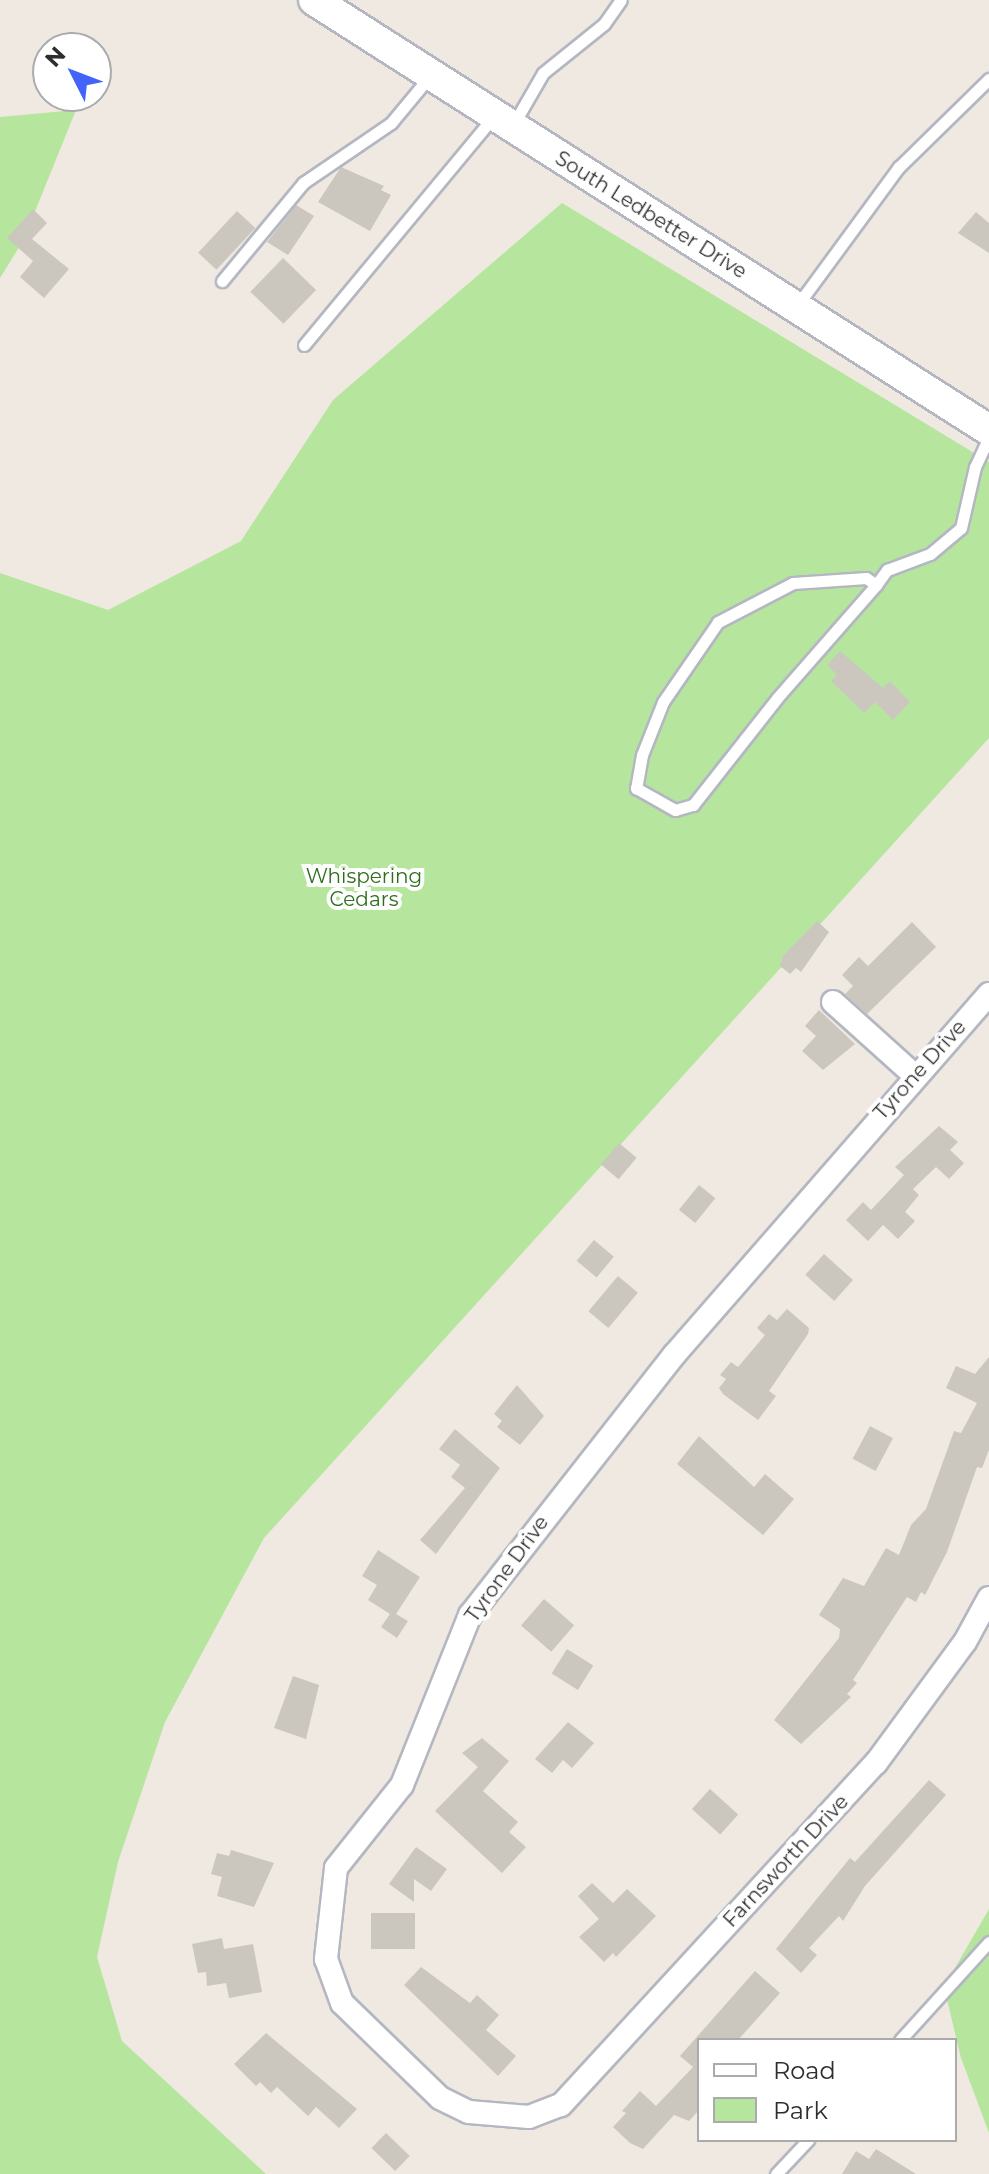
<!DOCTYPE html>
<html>
<head>
<meta charset="utf-8">
<style>
  body { margin:0 }
  #map { position:relative; width:989px; height:2174px; overflow:hidden; background:#efe9e1; font-family:Montserrat,sans-serif }
  div>[style] { position:absolute }
  [style*='--x'] { left:calc(var(--x)*1px); top:calc(var(--y)*1px); width:calc(var(--w)*1px); rotate:calc(var(--a)*1deg) }
  .green>* { inset:0; background:#b6e59e }
  .building>* { inset:0; background:#cbc7bf; transform-origin:0 0 }
  .roads { filter:drop-shadow(2px 0 #b4b7c1) drop-shadow(-2px 0 #b4b7c1) drop-shadow(0 2px #b4b7c1) drop-shadow(0 -2px #b4b7c1) }
  .lane>* { height:11px; margin:-5.5px; padding:0 5.5px; transform-origin:5.5px; border-radius:5.5px; background:#fff }
  .street>* { height:22px; margin:-11px; padding:0 11px; transform-origin:11px; border-radius:11px; background:#fff }
  .secondary>* { height:30px; margin:-15px; padding:0 15px; transform-origin:15px; border-radius:15px; background:#fff }
  span { translate:-50% -50%; white-space:nowrap; text-align:center; line-height:1.15; -webkit-text-stroke:8px #fff; paint-order:stroke }
  .street-label { font-size:20px; color:#2e2e2e }
  .park-label { font-size:20px; color:#2c6e1b }
  .legend { position:absolute; left:697px; top:2038px; width:260px; height:104px; box-sizing:border-box; background:#fff; border:2px solid #ababab; margin:0; padding:10px 14px; list-style:none; font-size:24px; color:#2e2e2e }
  .legend li { display:flex; align-items:center; gap:16px; height:40px }
  .legend b { width:40px; border:2px solid #ababab }
  .north { position:absolute; left:32px; top:32px; width:80px; height:80px; box-sizing:border-box; background:#fff; border:2px solid #ababab; border-radius:50%; rotate:312deg; font-size:22px; font-weight:700; line-height:32px; text-align:center; color:#2e2e2e }
  .north::after { content:''; display:block; margin:auto; width:28px; height:36px; background:#4264fb; clip-path:polygon(50% 0,100% 100%,50% 72%,0 100%) }
</style>
</head>
<body>
<div id="map">
  <div class="green">
    <i style="clip-path:polygon(76px 110px,23px 241px,0 278px,0 117px)"></i>
    <i style="clip-path:polygon(562px 203px,989px 462px,989px 738px,264px 1538px,165px 1722px,118px 1862px,97px 1957px,122px 2041px,266px 2174px,0 2174px,0 573px,108px 610px,241px 541px,333px 400px)"></i>
    <i style="clip-path:polygon(989px 1909px,989px 2133px,961px 2058px,944px 1987px)"></i>
  </div>
  <div class="building">
    <i style="clip-path:polygon(341px 167px,384px 186px,381px 190px,391px 195px,370px 231px,318px 202px)"></i>
    <i style="clip-path:polygon(296px 205px,314px 216px,288px 255px,267px 242px)"></i>
    <i style="clip-path:polygon(33px 209px,47px 223px,32px 239px,69px 269px,44px 298px,20px 277px,33px 261px,7px 238px)"></i>
    <i style="left:237px;top:211px;width:25px;height:57px;rotate:43deg"></i>
    <i style="clip-path:polygon(976px 212px,989px 223px,989px 253px,958px 233px)"></i>
    <i style="left:283px;top:258px;width:46px;height:47px;rotate:44deg"></i>
    <i style="clip-path:polygon(840px 651px,883px 688px,890px 681px,910px 702px,893px 720px,875px 702px,864px 713px,831px 681px,837px 675px,827px 665px)"></i>
    <i style="clip-path:polygon(817px 921px,829px 932px,801px 972px,796px 968px,790px 974px,780px 966px,783px 956px)"></i>
    <i style="clip-path:polygon(912px 922px,936px 947px,867px 1014px,845px 994px,853px 986px,842px 975px,859px 957px,868px 966px)"></i>
    <i style="clip-path:polygon(819px 1010px,855px 1044px,823px 1070px,802px 1051px,816px 1036px,805px 1026px)"></i>
    <i style="clip-path:polygon(939px 1126px,958px 1142px,950px 1150px,964px 1163px,949px 1179px,936px 1167px,913px 1189px,919px 1195px,905px 1212px,915px 1221px,898px 1239px,883px 1225px,868px 1241px,846px 1220px,863px 1202px,871px 1210px,904px 1175px,895px 1167px)"></i>
    <i style="left:619px;top:1143px;width:23px;height:28px;rotate:40deg"></i>
    <i style="left:699px;top:1185px;width:21px;height:32px;rotate:39deg"></i>
    <i style="left:594px;top:1240px;width:26px;height:27px;rotate:40deg"></i>
    <i style="left:824px;top:1254px;width:39px;height:28px;rotate:42deg"></i>
    <i style="left:618px;top:1276px;width:26px;height:46px;rotate:40deg"></i>
    <i style="clip-path:polygon(787px 1309px,809px 1328px,808px 1334px,769px 1391px,776px 1396px,758px 1420px,723px 1394px,719px 1388px,726px 1379px,720px 1375px,731px 1362px,738px 1367px,765px 1335px,757px 1328px,769px 1314px,777px 1320px)"></i>
    <i style="clip-path:polygon(989px 1357px,989px 1450px,982px 1468px,977px 1467px,947px 1552px,925px 1595px,921px 1592px,916px 1602px,907px 1597px,853px 1680px,857px 1683px,847px 1694px,851px 1697px,801px 1744px,774px 1720px,839px 1638px,840px 1629px,819px 1615px,843px 1578px,864px 1586px,886px 1548px,899px 1555px,911px 1525px,926px 1509px,954px 1431px,961px 1433px,977px 1403px,946px 1388px,956px 1366px,975px 1374px)"></i>
    <i style="clip-path:polygon(517px 1385px,544px 1416px,520px 1445px,497px 1427px,502px 1421px,494px 1414px)"></i>
    <i style="left:870px;top:1426px;width:26px;height:37px;rotate:28deg"></i>
    <i style="clip-path:polygon(455px 1429px,500px 1468px,436px 1554px,420px 1540px,465px 1488px,451px 1477px,460px 1465px,439px 1449px)"></i>
    <i style="clip-path:polygon(699px 1436px,754px 1487px,765px 1474px,794px 1499px,763px 1535px,677px 1464px)"></i>
    <i style="clip-path:polygon(378px 1550px,420px 1577px,396px 1614px,408px 1621px,397px 1638px,381px 1627px,390px 1614px,368px 1600px,377px 1585px,362px 1576px)"></i>
    <i style="left:544px;top:1599px;width:40px;height:35px;rotate:41deg"></i>
    <i style="left:567px;top:1649px;width:31px;height:29px;rotate:32deg"></i>
    <i style="clip-path:polygon(293px 1676px,319px 1685px,306px 1739px,274px 1728px)"></i>
    <i style="clip-path:polygon(568px 1722px,594px 1743px,572px 1768px,563px 1760px,552px 1773px,535px 1759px)"></i>
    <i style="clip-path:polygon(482px 1738px,509px 1761px,483px 1791px,518px 1822px,509px 1832px,526px 1847px,502px 1873px,435px 1811px,478px 1767px,462px 1753px)"></i>
    <i style="clip-path:polygon(929px 1780px,946px 1795px,865px 1886px,843px 1921px,839px 1916px,809px 1948px,817px 1955px,801px 1973px,776px 1949px,850px 1858px,855px 1862px)"></i>
    <i style="left:710px;top:1789px;width:38px;height:27px;rotate:42deg"></i>
    <i style="clip-path:polygon(416px 1847px,447px 1869px,431px 1891px,414px 1879px,414px 1902px,389px 1884px)"></i>
    <i style="clip-path:polygon(231px 1850px,274px 1863px,254px 1907px,217px 1896px,222px 1877px,211px 1874px,217px 1853px,229px 1856px)"></i>
    <i style="clip-path:polygon(592px 1883px,613px 1903px,627px 1889px,656px 1916px,616px 1957px,613px 1953px,604px 1962px,579px 1937px,599px 1919px,578px 1896px)"></i>
    <i style="left:415px;top:1913px;width:36px;height:44px;rotate:90deg"></i>
    <i style="clip-path:polygon(222px 1938px,224px 1949px,253px 1944px,262px 1992px,229px 1998px,226px 1983px,207px 1986px,206px 1972px,198px 1973px,192px 1944px)"></i>
    <i style="clip-path:polygon(421px 1967px,470px 2003px,477px 1995px,499px 2015px,486px 2030px,516px 2056px,498px 2076px,404px 1985px)"></i>
    <i style="clip-path:polygon(755px 1971px,780px 1993px,738px 2040px,699px 2040px,699px 2110px,689px 2121px,674px 2115px,643px 2149px,630px 2143px,613px 2127px,626px 2113px,622px 2111px,640px 2091px,656px 2106px,693px 2067px,680px 2056px)"></i>
    <i style="clip-path:polygon(266px 2033px,357px 2109px,339px 2128px,316px 2107px,308px 2116px,277px 2087px,271px 2093px,260px 2082px,256px 2086px,234px 2064px)"></i>
    <i style="left:386px;top:2133px;width:33px;height:21px;rotate:44deg"></i>
    <i style="clip-path:polygon(876px 2149px,916px 2174px,842px 2174px,856px 2151px,869px 2159px)"></i>
  </div>
  <div class="roads">
    <div class="lane">
      <i style="--x:513;--y:125;--w:60;--a:-60"></i>
      <i style="--x:543;--y:73;--w:78;--a:-38.8"></i>
      <i style="--x:604;--y:24;--w:29;--a:-55"></i>
      <i style="--x:222;--y:281;--w:127;--a:-50.4"></i>
      <i style="--x:303;--y:183;--w:107;--a:-34.3"></i>
      <i style="--x:391;--y:123;--w:61;--a:-50.3"></i>
      <i style="--x:796;--y:307;--w:174;--a:-53.7"></i>
      <i style="--x:899;--y:167;--w:126;--a:-44.4"></i>
      <i style="--x:304;--y:345;--w:298;--a:-50.3"></i>
      <i style="--x:876;--y:585;--w:12;--a:-145"></i>
      <i style="--x:866;--y:578;--w:73;--a:176.1"></i>
      <i style="--x:793;--y:583;--w:85;--a:152.5"></i>
      <i style="--x:718;--y:622;--w:97;--a:124.5"></i>
      <i style="--x:663;--y:702;--w:57;--a:111.6"></i>
      <i style="--x:642;--y:755;--w:34;--a:100"></i>
      <i style="--x:636;--y:788;--w:45;--a:29.4"></i>
      <i style="--x:675;--y:810;--w:19;--a:-16"></i>
      <i style="--x:693;--y:805;--w:137;--a:-51.8"></i>
      <i style="--x:778;--y:697;--w:149;--a:-48.8"></i>
      <i style="--x:876;--y:585;--w:19;--a:-54"></i>
      <i style="--x:887;--y:570;--w:46;--a:-20.4"></i>
      <i style="--x:930;--y:554;--w:40;--a:-40"></i>
      <i style="--x:961;--y:528;--w:63;--a:-77.1"></i>
      <i style="--x:975;--y:467;--w:33;--a:-65"></i>
      <i style="--x:900;--y:2040;--w:132;--a:-47.8"></i>
      <i style="--x:776;--y:2174;--w:47;--a:-46.7"></i>
    </div>
    <div class="street">
      <i style="--x:989;--y:994;--w:479;--a:131.1"></i>
      <i style="--x:674;--y:1355;--w:330;--a:128.1"></i>
      <i style="--x:470;--y:1615;--w:183;--a:111.8"></i>
      <i style="--x:402;--y:1785;--w:106;--a:128.5"></i>
      <i style="--x:336;--y:1868;--w:92;--a:96.3"></i>
      <i style="--x:326;--y:1959;--w:47;--a:70"></i>
      <i style="--x:342;--y:2003;--w:136;--a:44.1"></i>
      <i style="--x:440;--y:2098;--w:32;--a:26"></i>
      <i style="--x:469;--y:2112;--w:60;--a:4.8"></i>
      <i style="--x:529;--y:2117;--w:34;--a:-21"></i>
      <i style="--x:561;--y:2105;--w:465;--a:-47.4"></i>
      <i style="--x:876;--y:1763;--w:150;--a:-53.7"></i>
      <i style="--x:965;--y:1642;--w:50;--a:-61.4"></i>
      <i style="--x:833;--y:1002;--w:109;--a:42"></i>
    </div>
    <div class="secondary">
      <i style="--x:314;--y:0;--w:800;--a:32.5"></i>
    </div>
  </div>
  <div class="street-label">
    <span style="left:651px;top:215px;rotate:32deg">South Ledbetter Drive</span>
    <span style="left:920px;top:1070px;rotate:-48deg">Tyrone Drive</span>
    <span style="left:507px;top:1569px;rotate:-54deg">Tyrone Drive</span>
    <span style="left:786px;top:1861px;rotate:-47deg">Farnsworth Drive</span>
  </div>
  <div class="park-label">
    <span style="left:364px;top:888px">Whispering<br>Cedars</span>
  </div>
  <ul class="legend">
  <li><b style="height:10px;background:#fff"></b>Road</li>
  <li><b style="height:22px;background:#b6e59e"></b>Park</li>
  </ul>
  <div class="north">N</div>
</div>
</body>
</html>
